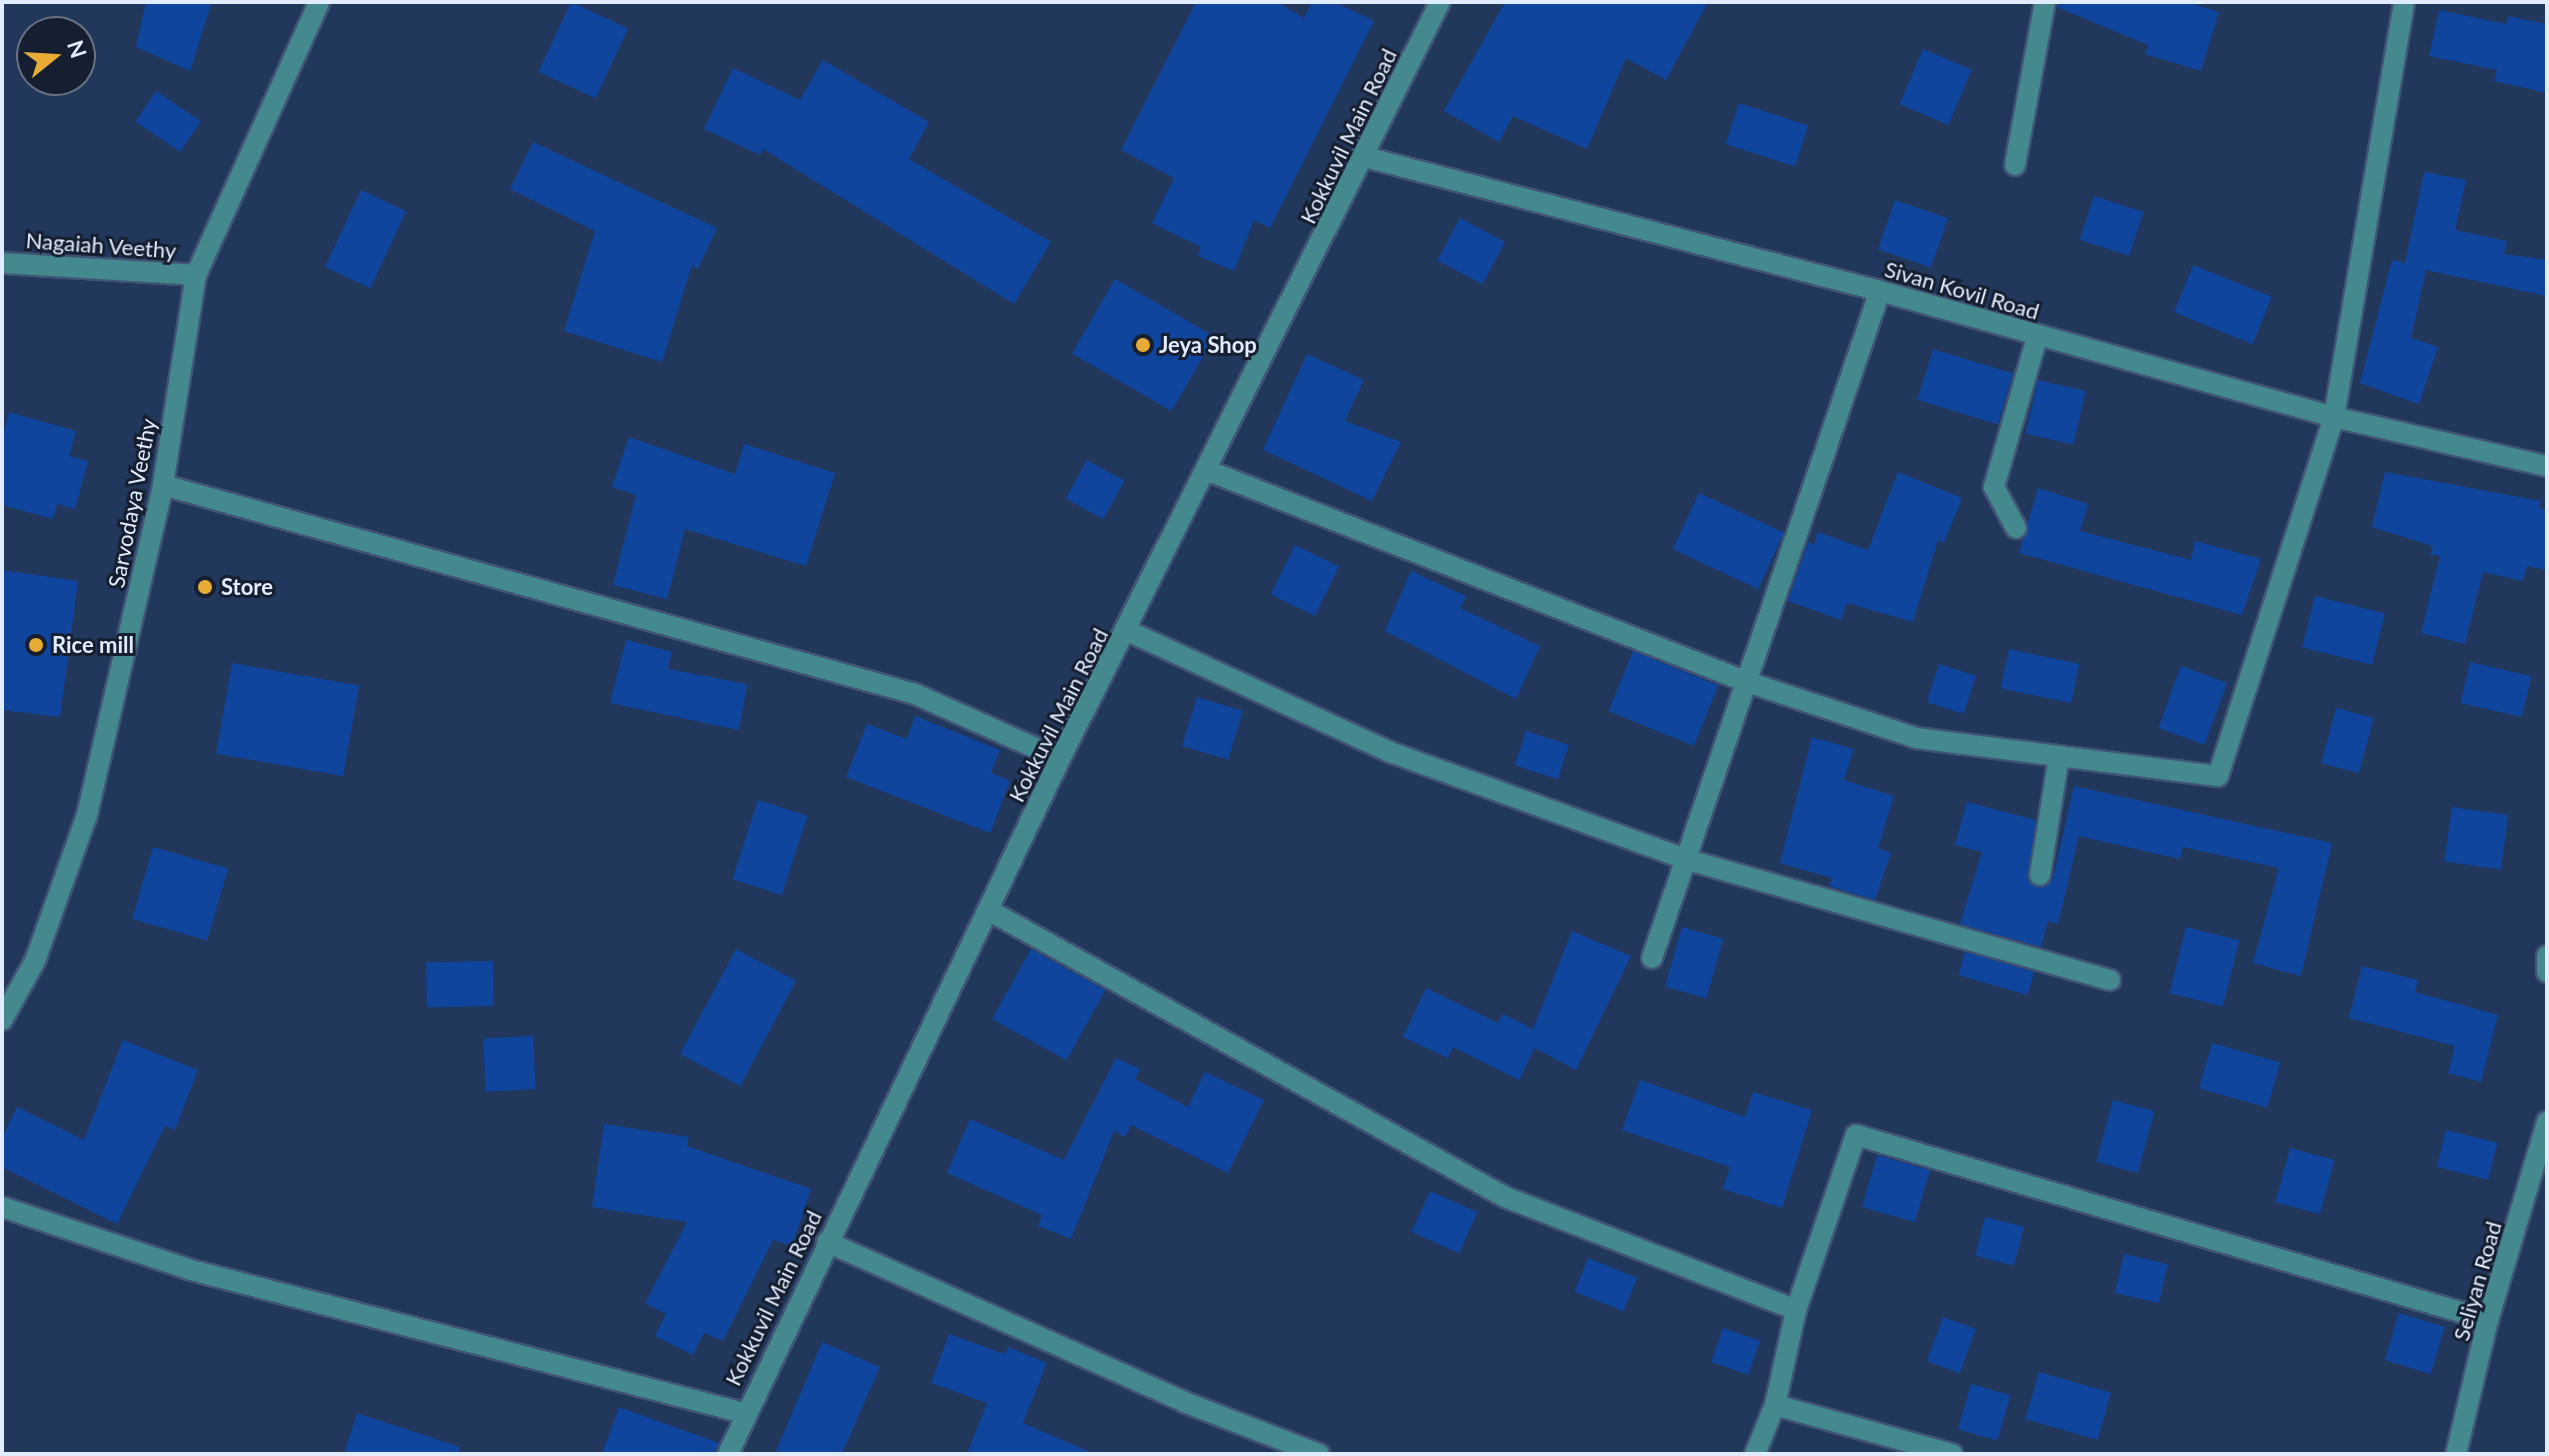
<!DOCTYPE html>
<html>
<head>
<meta charset="utf-8">
<style>
  body { margin:0 }
  #map { position:relative; width:2549px; height:1456px; overflow:hidden; background:#21375c; font-family:Lato,sans-serif }
  div>[style] { position:absolute }
  [style*='--x'] { left:calc(var(--x)*1px); top:calc(var(--y)*1px); width:calc(var(--w)*1px); rotate:calc(var(--a)*1deg) }
  .building>* { inset:0; background:#10459e; transform-origin:0 0 }
  .roads { filter:drop-shadow(2px 0 #405476) drop-shadow(-2px 0 #405476) drop-shadow(0 2px #405476) drop-shadow(0 -2px #405476) }
  .minor>* { height:20px; margin:-10px; padding:0 10px; transform-origin:10px; border-radius:10px; background:#44898d }
  .dots>* { width:22px; height:22px; translate:-50% -50%; box-sizing:border-box; border:4px solid #151f2f; border-radius:50% }
  span { translate:-50% -50%; white-space:nowrap; text-align:center; line-height:1.15; -webkit-text-stroke:6px #151f2f; paint-order:stroke }
  .street-label { font-size:22px; color:#e1ecff }
  .poi-label { font-size:22px; color:#e1ecff; font-weight:700 }
  .left { translate:0 -50%; text-align:left }
  .frame { position:absolute; inset:0; border:4px solid #e1ecff; pointer-events:none }
  .north { position:absolute; left:16px; top:16px; width:80px; height:80px; box-sizing:border-box; background:#151f2f; border:2px solid #677182; border-radius:50%; rotate:72deg; font-size:22px; font-weight:700; line-height:32px; text-align:center; color:#e1ecff }
  .north::after { content:''; display:block; margin:auto; width:28px; height:36px; background:#e7ac36; clip-path:polygon(50% 0,100% 100%,50% 72%,0 100%) }
</style>
</head>
<body>
<div id="map">
  <div class="building">
    <i style="clip-path:polygon(146px 2px,212px 2px,190px 71px,136px 47px)"></i>
    <i style="left:571px;top:2px;width:63px;height:77px;rotate:25deg"></i>
    <i style="clip-path:polygon(1196px 2px,1277px 2px,1304px 18px,1312px 2px,1334px 2px,1374px 21px,1270px 228px,1254px 220px,1234px 271px,1198px 256px,1201px 247px,1152px 223px,1174px 178px,1121px 150px)"></i>
    <i style="clip-path:polygon(1505px 2px,1708px 2px,1666px 80px,1626px 58px,1587px 149px,1513px 116px,1499px 142px,1444px 111px)"></i>
    <i style="clip-path:polygon(2058px 2px,2187px 2px,2219px 12px,2201px 71px,2145px 54px,2148px 45px,2057px 7px)"></i>
    <i style="clip-path:polygon(2439px 10px,2506px 24px,2508px 16px,2547px 24px,2547px 93px,2494px 81px,2497px 70px,2429px 56px)"></i>
    <i style="left:1923px;top:49px;width:53px;height:60px;rotate:23deg"></i>
    <i style="clip-path:polygon(823px 60px,929px 122px,909px 159px,1051px 242px,1014px 304px,763px 149px,760px 155px,704px 129px,733px 68px,800px 100px)"></i>
    <i style="left:156px;top:91px;width:54px;height:37px;rotate:34deg"></i>
    <i style="left:1739px;top:103px;width:73px;height:43px;rotate:18deg"></i>
    <i style="clip-path:polygon(533px 142px,717px 228px,698px 269px,692px 265px,662px 362px,564px 331px,595px 231px,510px 189px)"></i>
    <i style="clip-path:polygon(2424px 172px,2466px 180px,2455px 230px,2507px 241px,2504px 254px,2547px 260px,2547px 296px,2426px 270px,2411px 338px,2438px 347px,2419px 404px,2360px 383px,2392px 260px,2405px 263px)"></i>
    <i style="left:361px;top:190px;width:50px;height:85px;rotate:25deg"></i>
    <i style="left:2094px;top:196px;width:52px;height:46px;rotate:18deg"></i>
    <i style="left:1895px;top:200px;width:56px;height:52px;rotate:19deg"></i>
    <i style="left:1460px;top:218px;width:51px;height:48px;rotate:28deg"></i>
    <i style="left:2193px;top:265px;width:85px;height:51px;rotate:22deg"></i>
    <i style="left:1115px;top:279px;width:115px;height:86px;rotate:30deg"></i>
    <i style="left:1933px;top:349px;width:84px;height:53px;rotate:17deg"></i>
    <i style="clip-path:polygon(1307px 354px,1364px 380px,1345px 421px,1401px 442px,1372px 501px,1263px 450px)"></i>
    <i style="left:2038px;top:380px;width:49px;height:55px;rotate:13deg"></i>
    <i style="clip-path:polygon(9px 412px,76px 431px,69px 456px,88px 461px,75px 509px,57px 504px,53px 519px,2px 505px,2px 439px)"></i>
    <i style="clip-path:polygon(629px 437px,735px 474px,744px 444px,835px 473px,806px 566px,685px 529px,667px 599px,613px 585px,636px 495px,612px 487px)"></i>
    <i style="left:1087px;top:460px;width:43px;height:44px;rotate:29deg"></i>
    <i style="clip-path:polygon(1898px 472px,1962px 498px,1944px 543px,1938px 540px,1913px 622px,1847px 603px,1841px 620px,1788px 601px,1808px 542px,1814px 545px,1818px 532px,1868px 550px)"></i>
    <i style="clip-path:polygon(2385px 472px,2541px 501px,2539px 508px,2547px 510px,2547px 570px,2527px 566px,2523px 581px,2483px 572px,2465px 644px,2421px 633px,2440px 556px,2430px 554px,2433px 546px,2372px 527px)"></i>
    <i style="clip-path:polygon(2038px 488px,2088px 504px,2080px 531px,2191px 560px,2195px 541px,2261px 559px,2242px 615px,2019px 553px)"></i>
    <i style="left:1699px;top:493px;width:94px;height:62px;rotate:25deg"></i>
    <i style="left:1295px;top:545px;width:49px;height:55px;rotate:26deg"></i>
    <i style="clip-path:polygon(2px 570px,78px 581px,60px 717px,2px 710px)"></i>
    <i style="clip-path:polygon(1411px 571px,1466px 596px,1460px 608px,1540px 646px,1516px 699px,1385px 631px)"></i>
    <i style="left:2315px;top:596px;width:72px;height:53px;rotate:14deg"></i>
    <i style="clip-path:polygon(626px 640px,672px 652px,668px 669px,747px 684px,739px 730px,610px 703px)"></i>
    <i style="left:2009px;top:649px;width:72px;height:40px;rotate:12deg"></i>
    <i style="left:1633px;top:651px;width:92px;height:65px;rotate:22deg"></i>
    <i style="left:2470px;top:662px;width:63px;height:42px;rotate:13deg"></i>
    <i style="left:232px;top:663px;width:129px;height:92px;rotate:10deg"></i>
    <i style="left:1939px;top:664px;width:39px;height:40px;rotate:18deg"></i>
    <i style="left:2181px;top:666px;width:49px;height:66px;rotate:20deg"></i>
    <i style="left:1197px;top:697px;width:48px;height:51px;rotate:17deg"></i>
    <i style="left:2336px;top:708px;width:39px;height:57px;rotate:15deg"></i>
    <i style="clip-path:polygon(915px 716px,1000px 750px,991px 773px,1010px 781px,990px 833px,846px 777px,867px 724px,907px 739px)"></i>
    <i style="left:1526px;top:731px;width:45px;height:36px;rotate:18deg"></i>
    <i style="clip-path:polygon(1812px 737px,1854px 749px,1844px 780px,1894px 796px,1878px 848px,1891px 853px,1875px 900px,1829px 886px,1832px 878px,1780px 863px)"></i>
    <i style="clip-path:polygon(2074px 786px,2332px 843px,2301px 976px,2253px 963px,2279px 868px,2183px 847px,2180px 859px,2079px 836px,2058px 924px,2048px 921px,2041px 947px,1960px 924px,1982px 852px,1955px 845px,1967px 802px,2036px 820px,2028px 879px,2044px 887px,2053px 878px)"></i>
    <i style="left:758px;top:800px;width:52px;height:83px;rotate:18deg"></i>
    <i style="left:2452px;top:807px;width:57px;height:55px;rotate:8deg"></i>
    <i style="left:153px;top:847px;width:78px;height:75px;rotate:16deg"></i>
    <i style="left:1682px;top:927px;width:43px;height:62px;rotate:16deg"></i>
    <i style="left:2186px;top:927px;width:55px;height:68px;rotate:14deg"></i>
    <i style="clip-path:polygon(1572px 931px,1631px 956px,1576px 1070px,1535px 1048px,1519px 1080px,1453px 1047px,1448px 1058px,1403px 1037px,1426px 988px,1498px 1023px,1503px 1014px,1533px 1029px)"></i>
    <i style="left:736px;top:949px;width:68px;height:119px;rotate:28deg"></i>
    <i style="left:1031px;top:949px;width:85px;height:80px;rotate:29deg"></i>
    <i style="left:1965px;top:952px;width:72px;height:24px;rotate:16deg"></i>
    <i style="left:493px;top:961px;width:45px;height:67px;rotate:89deg"></i>
    <i style="clip-path:polygon(2362px 966px,2418px 980px,2415px 992px,2498px 1015px,2481px 1082px,2448px 1073px,2455px 1046px,2349px 1018px)"></i>
    <i style="left:533px;top:1036px;width:53px;height:50px;rotate:87deg"></i>
    <i style="clip-path:polygon(123px 1040px,198px 1070px,175px 1130px,165px 1126px,117px 1224px,2px 1167px,2px 1138px,17px 1107px,84px 1140px)"></i>
    <i style="left:2212px;top:1043px;width:71px;height:47px;rotate:16deg"></i>
    <i style="clip-path:polygon(1116px 1058px,1140px 1069px,1135px 1079px,1188px 1107px,1205px 1072px,1264px 1100px,1228px 1173px,1131px 1125px,1125px 1137px,1114px 1131px,1071px 1239px,1038px 1226px,1042px 1215px,947px 1173px,970px 1119px,1064px 1160px)"></i>
    <i style="clip-path:polygon(1640px 1080px,1745px 1117px,1753px 1092px,1812px 1110px,1782px 1208px,1723px 1189px,1730px 1167px,1622px 1130px)"></i>
    <i style="left:2113px;top:1100px;width:43px;height:64px;rotate:15deg"></i>
    <i style="clip-path:polygon(604px 1124px,689px 1137px,687px 1146px,811px 1189px,792px 1246px,773px 1240px,723px 1341px,704px 1333px,693px 1355px,655px 1336px,666px 1314px,645px 1303px,687px 1222px,592px 1207px)"></i>
    <i style="left:2446px;top:1130px;width:53px;height:38px;rotate:14deg"></i>
    <i style="left:2290px;top:1148px;width:46px;height:56px;rotate:15deg"></i>
    <i style="left:1877px;top:1155px;width:55px;height:54px;rotate:16deg"></i>
    <i style="left:1430px;top:1191px;width:52px;height:45px;rotate:24deg"></i>
    <i style="left:1985px;top:1217px;width:40px;height:40px;rotate:14deg"></i>
    <i style="left:2124px;top:1254px;width:45px;height:40px;rotate:13deg"></i>
    <i style="left:1588px;top:1258px;width:53px;height:36px;rotate:22deg"></i>
    <i style="left:2399px;top:1313px;width:48px;height:49px;rotate:17deg"></i>
    <i style="left:1943px;top:1317px;width:35px;height:47px;rotate:20deg"></i>
    <i style="left:1723px;top:1328px;width:39px;height:36px;rotate:19deg"></i>
    <i style="clip-path:polygon(949px 1334px,1005px 1354px,1008px 1347px,1047px 1363px,1023px 1423px,1095px 1454px,967px 1454px,987px 1403px,931px 1383px)"></i>
    <i style="clip-path:polygon(822px 1342px,880px 1367px,842px 1454px,775px 1454px)"></i>
    <i style="left:2039px;top:1372px;width:75px;height:49px;rotate:16deg"></i>
    <i style="left:1971px;top:1384px;width:41px;height:47px;rotate:16deg"></i>
    <i style="clip-path:polygon(619px 1407px,719px 1443px,715px 1454px,602px 1454px)"></i>
    <i style="clip-path:polygon(357px 1413px,460px 1447px,459px 1454px,344px 1454px)"></i>
  </div>
  <div class="roads">
    <div class="minor">
      <i style="--x:1365;--y:157;--w:532;--a:14.58"></i>
      <i style="--x:1880;--y:291;--w:471;--a:15.5"></i>
      <i style="--x:2334;--y:417;--w:219;--a:13"></i>
      <i style="--x:2015;--y:165;--w:166;--a:-79.6"></i>
      <i style="--x:2;--y:263;--w:194;--a:3.5"></i>
      <i style="--x:1206;--y:470;--w:581;--a:21.4"></i>
      <i style="--x:1747;--y:682;--w:178;--a:18.3"></i>
      <i style="--x:1916;--y:738;--w:304;--a:7.2"></i>
      <i style="--x:2218;--y:776;--w:377;--a:-72.1"></i>
      <i style="--x:2334;--y:417;--w:421;--a:-80.4"></i>
      <i style="--x:163;--y:485;--w:781;--a:15.53"></i>
      <i style="--x:915;--y:694;--w:159;--a:24.1"></i>
      <i style="--x:2016;--y:528;--w:47;--a:-118.2"></i>
      <i style="--x:1994;--y:487;--w:156;--a:-74"></i>
      <i style="--x:1128;--y:631;--w:289;--a:24.8"></i>
      <i style="--x:1390;--y:752;--w:314;--a:19.9"></i>
      <i style="--x:1685;--y:859;--w:442;--a:15.9"></i>
      <i style="--x:2040;--y:875;--w:120;--a:-80.9"></i>
      <i style="--x:988;--y:910;--w:591;--a:29.04"></i>
      <i style="--x:1505;--y:1197;--w:312;--a:21.2"></i>
      <i style="--x:2547;--y:956;--w:16;--a:90"></i>
      <i style="--x:1652;--y:958;--w:705;--a:-71.13"></i>
      <i style="--x:2;--y:1020;--w:68;--a:-60.8"></i>
      <i style="--x:35;--y:961;--w:155;--a:-70.4"></i>
      <i style="--x:87;--y:815;--w:339;--a:-77"></i>
      <i style="--x:163;--y:485;--w:213;--a:-81.1"></i>
      <i style="--x:196;--y:275;--w:299;--a:-65.7"></i>
      <i style="--x:2;--y:1207;--w:199;--a:18.4"></i>
      <i style="--x:191;--y:1270;--w:571;--a:14.5"></i>
      <i style="--x:827;--y:1242;--w:391;--a:24.1"></i>
      <i style="--x:1184;--y:1402;--w:145;--a:21.1"></i>
      <i style="--x:1775;--y:1405;--w:184;--a:15.5"></i>
      <i style="--x:728;--y:1454;--w:770;--a:-64.47"></i>
      <i style="--x:1060;--y:759;--w:847;--a:-63.34"></i>
      <i style="--x:1755;--y:1454;--w:53;--a:-67.8"></i>
      <i style="--x:1775;--y:1405;--w:97;--a:-77.5"></i>
      <i style="--x:1796;--y:1310;--w:185;--a:-71.1"></i>
      <i style="--x:1856;--y:1135;--w:659;--a:16.32"></i>
      <i style="--x:2456;--y:1454;--w:138;--a:-76.6"></i>
      <i style="--x:2488;--y:1320;--w:207;--a:-73.4"></i>
    </div>
  </div>
  <div class="dots">
    <i style="left:1143px;top:345px;background:#e7ac36"></i>
    <i style="left:205px;top:587px;background:#e7ac36"></i>
    <i style="left:36px;top:645px;background:#e7ac36"></i>
  </div>
  <div class="street-label">
    <span style="left:1348px;top:136px;rotate:-64deg">Kokkuvil Main Road</span>
    <span style="left:101px;top:245px;rotate:4deg">Nagaiah Veethy</span>
    <span style="left:1962px;top:290px;rotate:16deg">Sivan Kovil Road</span>
    <span style="left:132px;top:503px;rotate:-79deg">Sarvodaya Veethy</span>
    <span style="left:1058px;top:715px;rotate:-63deg">Kokkuvil Main Road</span>
    <span style="left:2477px;top:1281px;rotate:-74deg">Seliyan Road</span>
    <span style="left:773px;top:1298px;rotate:-64deg">Kokkuvil Main Road</span>
  </div>
  <div class="poi-label">
    <span class="left" style="left:1159px;top:345px">Jeya Shop</span>
    <span class="left" style="left:221px;top:587px">Store</span>
    <span class="left" style="left:52px;top:645px">Rice mill</span>
  </div>
  <div class="frame"></div>
  <div class="north">N</div>
</div>
</body>
</html>
